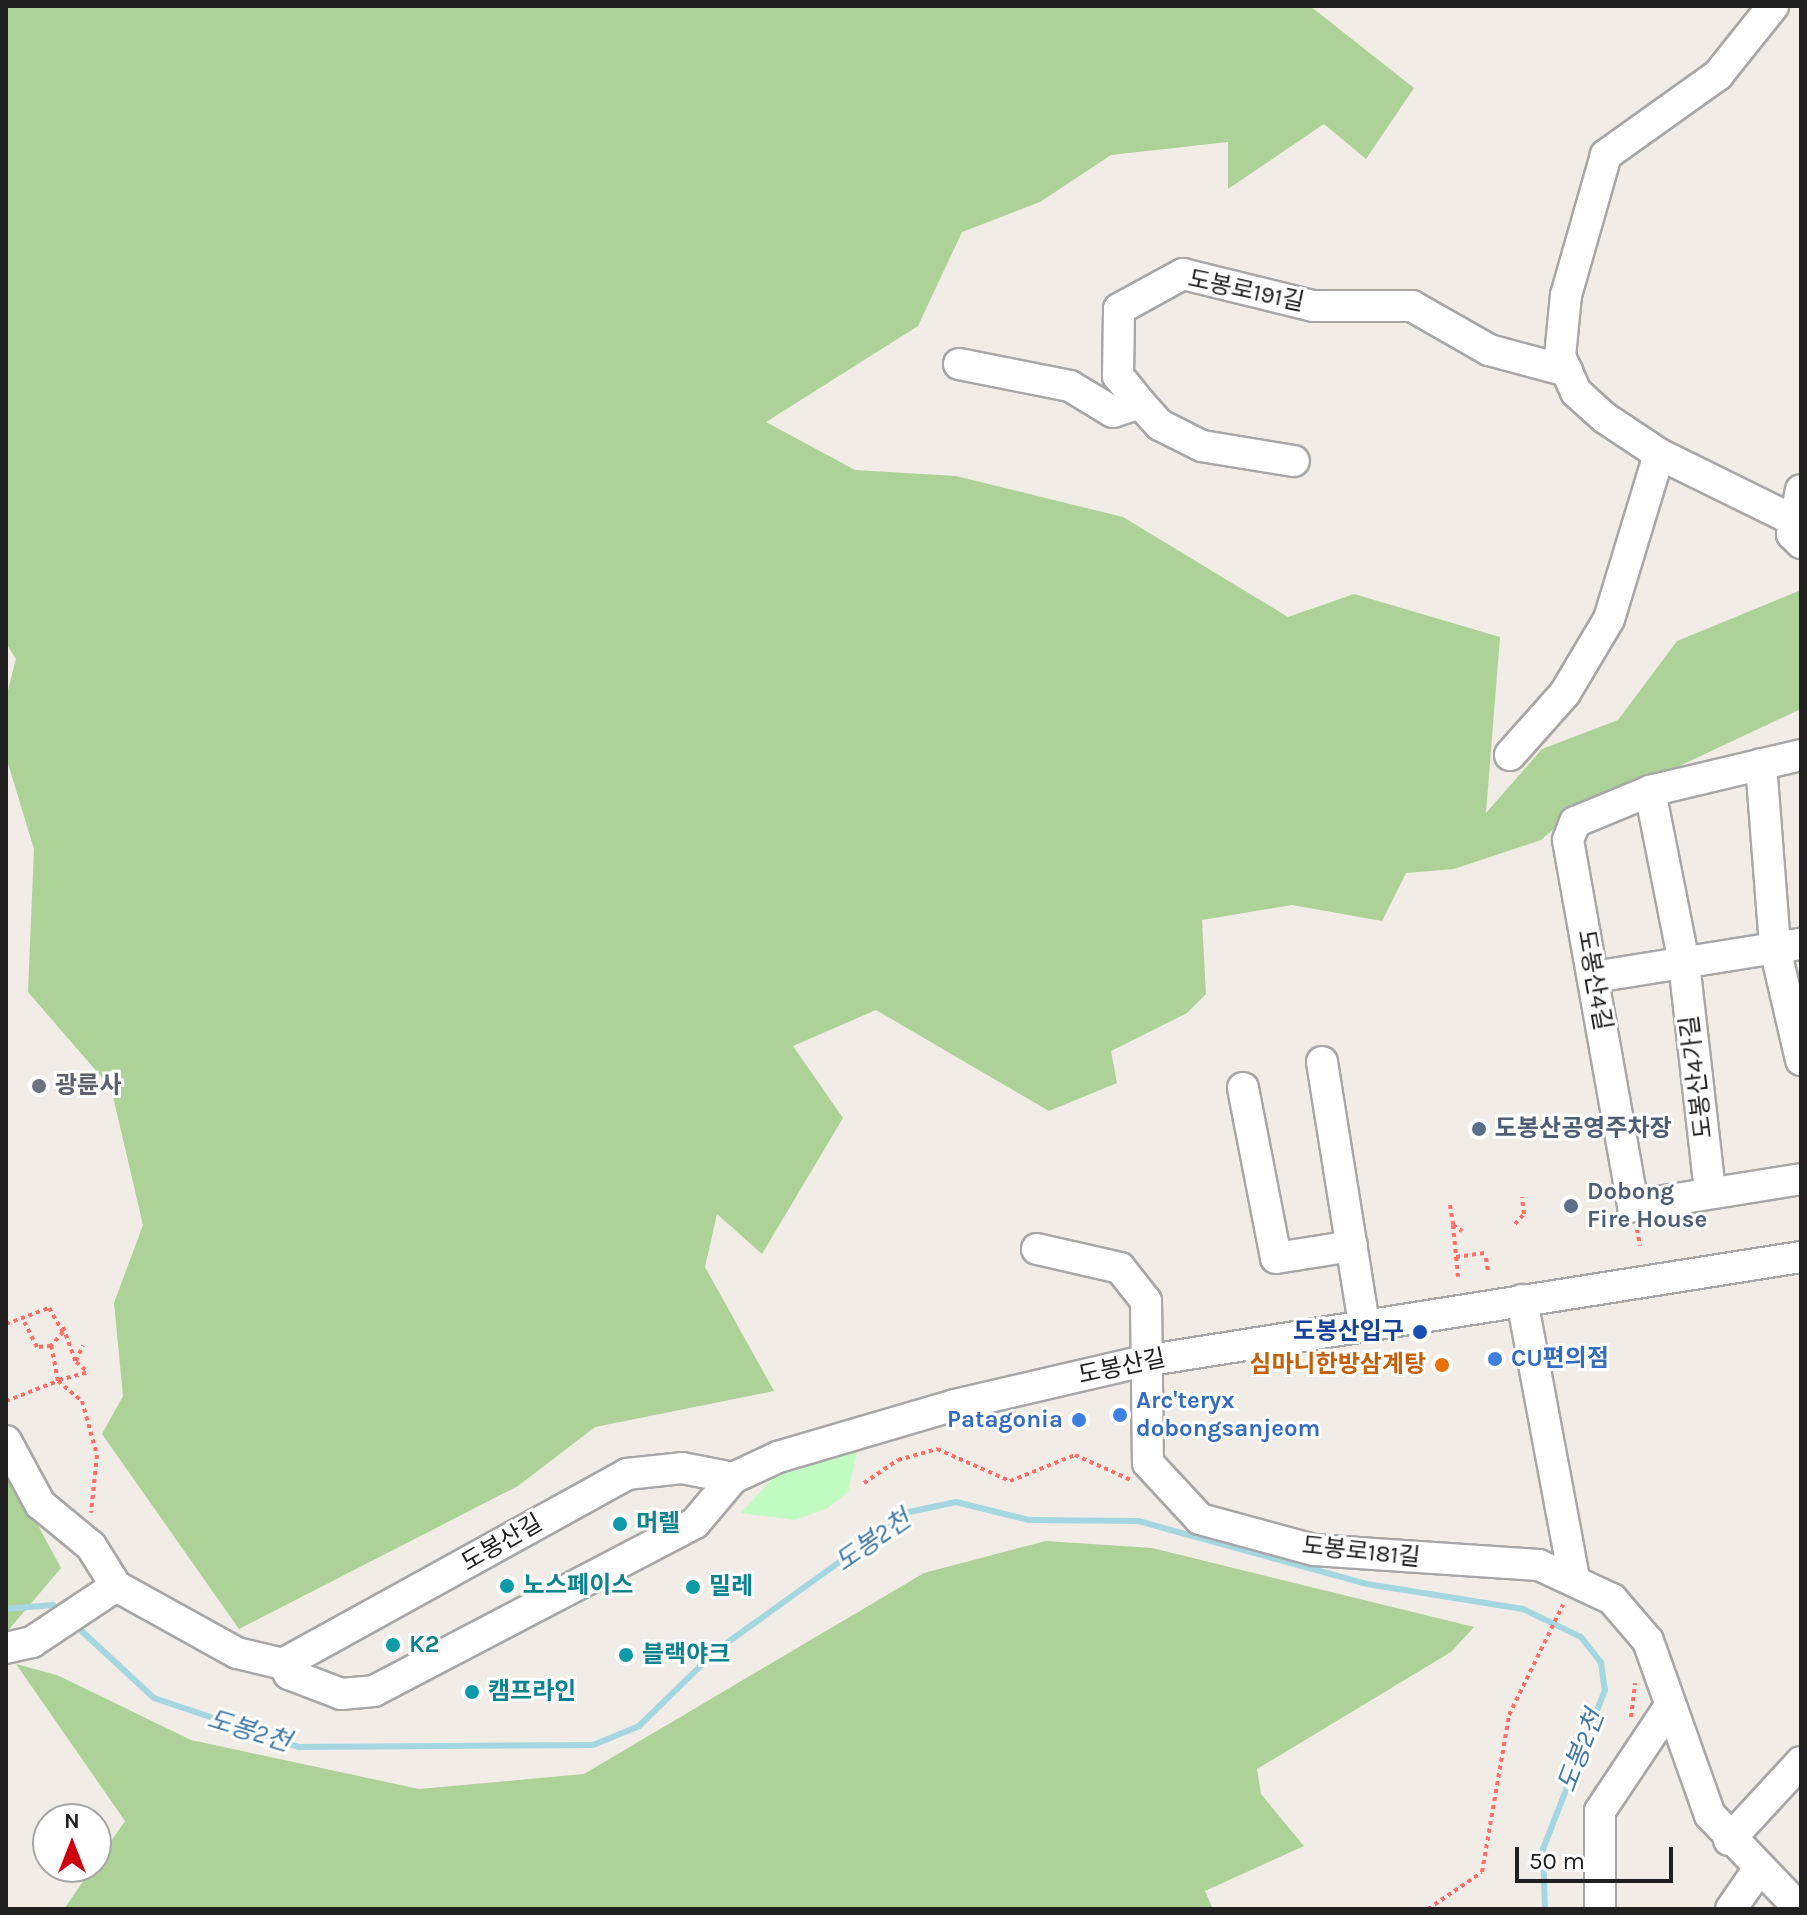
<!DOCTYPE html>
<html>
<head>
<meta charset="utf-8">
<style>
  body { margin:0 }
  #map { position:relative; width:1807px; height:1915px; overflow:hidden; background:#f1ece5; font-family:Karla,"Noto Sans KR",sans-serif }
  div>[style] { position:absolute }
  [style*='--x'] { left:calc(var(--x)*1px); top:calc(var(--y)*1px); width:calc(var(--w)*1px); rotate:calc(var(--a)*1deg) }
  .forest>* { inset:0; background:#add298 }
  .park>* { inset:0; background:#c1fcc2 }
  .stream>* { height:6px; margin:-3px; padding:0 3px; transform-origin:3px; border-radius:3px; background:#a4d7e1 }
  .path>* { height:4px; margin-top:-2px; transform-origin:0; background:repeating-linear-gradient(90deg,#ff6e68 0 4px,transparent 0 8px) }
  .roads { filter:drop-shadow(2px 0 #a7a7a7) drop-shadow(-2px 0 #a7a7a7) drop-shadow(0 2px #a7a7a7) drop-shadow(0 -2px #a7a7a7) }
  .minor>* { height:30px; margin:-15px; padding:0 15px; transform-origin:15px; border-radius:15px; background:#fff }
  .dots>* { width:22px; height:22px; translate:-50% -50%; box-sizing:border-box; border:4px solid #fff; border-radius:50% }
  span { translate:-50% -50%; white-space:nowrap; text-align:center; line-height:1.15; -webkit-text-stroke:6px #fff; paint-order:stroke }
  .street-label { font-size:24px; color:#202020 }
  .worship-label { font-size:24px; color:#5b616d; font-weight:700 }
  .left { translate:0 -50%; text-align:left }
  .service-label { font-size:24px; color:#4e5e75; font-weight:700 }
  .transit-label { font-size:24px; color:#164399; font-weight:700 }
  .right { translate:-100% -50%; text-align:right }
  .shop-label { font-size:24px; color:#366cbe; font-weight:700 }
  .food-label { font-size:24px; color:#c56008; font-weight:700 }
  .culture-label { font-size:24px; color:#0d838f; font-weight:700 }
  .water-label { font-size:26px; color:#4179a5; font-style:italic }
  .frame { position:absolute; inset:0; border:8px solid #202020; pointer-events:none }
  .north { position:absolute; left:32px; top:1803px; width:80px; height:80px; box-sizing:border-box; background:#fff; border:2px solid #a6a6a6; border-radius:50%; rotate:0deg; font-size:22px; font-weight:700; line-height:32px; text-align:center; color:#202020 }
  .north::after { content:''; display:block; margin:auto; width:28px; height:36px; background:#cf000e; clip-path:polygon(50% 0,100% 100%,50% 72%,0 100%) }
  .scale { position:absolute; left:1515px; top:1847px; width:158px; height:36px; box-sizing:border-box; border:4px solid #202020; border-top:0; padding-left:10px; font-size:24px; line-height:28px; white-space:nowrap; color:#202020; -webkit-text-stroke:6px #fff; paint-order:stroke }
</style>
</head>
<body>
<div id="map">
  <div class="forest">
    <i style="clip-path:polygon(6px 6px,1310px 6px,1414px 88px,1366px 159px,1324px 124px,1228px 189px,1228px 142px,1111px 155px,1040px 202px,962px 232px,918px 326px,766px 422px,855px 470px,956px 476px,1123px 517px,1288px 617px,1354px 594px,1500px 637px,1486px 813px,1542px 749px,1618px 720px,1677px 641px,1801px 590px,1801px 709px,1564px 820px,1541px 840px,1454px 869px,1406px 873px,1382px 921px,1292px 905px,1202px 920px,1206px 994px,1187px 1013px,1111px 1051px,1117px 1083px,1049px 1111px,876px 1010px,793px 1046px,843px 1118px,762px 1254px,717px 1214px,705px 1267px,774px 1391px,595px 1427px,518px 1486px,239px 1629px,102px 1434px,123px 1396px,114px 1303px,143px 1225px,111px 1088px,28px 992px,34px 849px,6px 757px,6px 698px,16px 659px,6px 643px)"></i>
    <i style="clip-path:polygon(6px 1466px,61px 1568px,6px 1633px)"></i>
    <i style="clip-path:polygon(1046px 1541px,1152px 1548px,1474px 1627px,1451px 1652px,1257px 1769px,1261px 1794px,1304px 1846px,1205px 1891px,1213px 1909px,64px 1909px,125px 1821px,16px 1664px,57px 1675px,191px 1740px,419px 1789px,584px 1774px,924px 1573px)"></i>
  </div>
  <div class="park">
    <i style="clip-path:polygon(861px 1435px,848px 1492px,828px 1508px,795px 1520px,741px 1513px,777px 1474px)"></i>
  </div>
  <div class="stream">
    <i style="--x:6;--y:1609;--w:47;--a:-4.9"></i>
    <i style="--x:53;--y:1605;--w:9;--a:41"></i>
    <i style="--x:74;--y:1624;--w:109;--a:42.8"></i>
    <i style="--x:154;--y:1698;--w:153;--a:18.7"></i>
    <i style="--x:299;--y:1747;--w:294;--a:-0.4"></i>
    <i style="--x:593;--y:1745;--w:50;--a:-22.4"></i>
    <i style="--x:639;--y:1726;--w:109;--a:-44.3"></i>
    <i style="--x:717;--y:1650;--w:236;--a:-35.7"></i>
    <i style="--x:909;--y:1512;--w:48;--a:-12"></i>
    <i style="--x:956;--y:1502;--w:75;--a:13.9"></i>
    <i style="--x:1029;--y:1520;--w:109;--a:0.5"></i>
    <i style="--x:1138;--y:1521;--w:238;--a:15.4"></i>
    <i style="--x:1367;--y:1584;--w:158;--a:9.1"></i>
    <i style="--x:1523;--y:1609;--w:64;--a:25.8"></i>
    <i style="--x:1581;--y:1637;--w:33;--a:52"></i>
    <i style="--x:1601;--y:1663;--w:27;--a:82"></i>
    <i style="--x:1605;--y:1690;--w:171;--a:111.3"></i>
    <i style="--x:1543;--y:1849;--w:60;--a:88.1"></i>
  </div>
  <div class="path">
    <i style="--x:1450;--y:1205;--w:20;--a:81"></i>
    <i style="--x:1453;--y:1225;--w:11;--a:34"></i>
    <i style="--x:1515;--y:1224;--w:13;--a:-48"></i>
    <i style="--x:1524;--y:1214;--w:17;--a:-97"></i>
    <i style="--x:1453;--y:1225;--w:52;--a:84.5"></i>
    <i style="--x:1637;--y:1229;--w:17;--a:80"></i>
    <i style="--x:1456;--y:1257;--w:30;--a:-8"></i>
    <i style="--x:1486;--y:1258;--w:14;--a:82"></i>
    <i style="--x:6;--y:1324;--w:46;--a:-20.4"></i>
    <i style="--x:49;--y:1308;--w:28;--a:60"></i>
    <i style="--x:63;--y:1332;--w:18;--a:131"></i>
    <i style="--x:51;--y:1346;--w:14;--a:176"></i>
    <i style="--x:37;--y:1347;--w:28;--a:-117"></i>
    <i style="--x:63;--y:1327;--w:37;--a:70"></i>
    <i style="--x:76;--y:1362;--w:16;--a:40"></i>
    <i style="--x:76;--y:1361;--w:17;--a:-66"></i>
    <i style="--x:59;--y:1380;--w:30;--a:-15"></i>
    <i style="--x:58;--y:1381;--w:31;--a:40"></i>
    <i style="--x:82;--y:1401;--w:56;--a:74.5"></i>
    <i style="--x:97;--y:1455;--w:58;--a:95.9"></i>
    <i style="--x:6;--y:1401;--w:56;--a:-21"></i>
    <i style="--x:58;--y:1381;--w:36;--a:-101"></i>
    <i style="--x:864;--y:1483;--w:41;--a:-34.1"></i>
    <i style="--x:898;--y:1460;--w:41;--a:-15.8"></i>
    <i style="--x:937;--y:1449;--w:80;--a:23.7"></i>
    <i style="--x:1010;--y:1481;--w:70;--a:-21.8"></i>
    <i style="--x:1075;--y:1455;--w:61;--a:24.1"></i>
    <i style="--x:1631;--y:1717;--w:34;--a:-83"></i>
    <i style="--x:1428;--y:1909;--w:65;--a:-34.4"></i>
    <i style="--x:1482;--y:1872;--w:159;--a:-80.2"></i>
    <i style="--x:1509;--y:1715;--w:123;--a:-63.9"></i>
  </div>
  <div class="roads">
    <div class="minor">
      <i style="--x:1773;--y:6;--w:88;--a:128.6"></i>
      <i style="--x:1718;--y:75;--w:138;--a:144.5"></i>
      <i style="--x:1606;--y:155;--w:146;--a:105.9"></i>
      <i style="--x:1566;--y:295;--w:61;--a:95.6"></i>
      <i style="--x:1560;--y:356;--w:39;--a:66"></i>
      <i style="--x:1576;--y:392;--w:39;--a:42"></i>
      <i style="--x:1605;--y:418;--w:65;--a:33.7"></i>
      <i style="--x:1659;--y:454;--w:152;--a:26.2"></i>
      <i style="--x:959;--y:364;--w:113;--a:11.2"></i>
      <i style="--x:1070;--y:386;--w:50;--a:31.2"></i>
      <i style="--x:1113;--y:412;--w:28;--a:-18"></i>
      <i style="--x:1140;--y:403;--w:35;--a:-129"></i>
      <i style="--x:1118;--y:376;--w:67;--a:-89.1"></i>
      <i style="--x:1119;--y:309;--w:73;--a:-28.7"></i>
      <i style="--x:1183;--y:274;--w:134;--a:13.8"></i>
      <i style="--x:1313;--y:306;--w:99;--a:0"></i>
      <i style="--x:1412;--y:306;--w:89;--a:29.7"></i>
      <i style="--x:1489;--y:350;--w:81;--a:15.1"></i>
      <i style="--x:1140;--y:403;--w:30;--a:48"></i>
      <i style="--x:1160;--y:425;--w:47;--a:26.6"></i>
      <i style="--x:1202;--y:446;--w:93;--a:9.3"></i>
      <i style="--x:1801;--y:490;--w:45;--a:101.6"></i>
      <i style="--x:1792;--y:534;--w:13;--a:45"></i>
      <i style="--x:1510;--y:755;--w:83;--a:-48.4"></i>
      <i style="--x:1565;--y:693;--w:86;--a:-59.3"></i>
      <i style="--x:1609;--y:619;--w:172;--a:-73.1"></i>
      <i style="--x:1801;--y:755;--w:155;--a:166.6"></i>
      <i style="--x:1650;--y:791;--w:81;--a:157.5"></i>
      <i style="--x:1575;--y:822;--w:19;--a:111"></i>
      <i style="--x:1568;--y:840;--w:372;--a:79.9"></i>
      <i style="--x:1633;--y:1206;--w:170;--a:-9.1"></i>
      <i style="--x:1761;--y:764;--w:185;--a:85.6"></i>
      <i style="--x:1775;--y:948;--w:115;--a:76.9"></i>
      <i style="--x:1650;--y:791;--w:175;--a:78.8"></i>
      <i style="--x:1684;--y:963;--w:229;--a:83.5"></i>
      <i style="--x:1594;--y:977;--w:210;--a:-9.1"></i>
      <i style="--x:1322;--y:1062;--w:264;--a:80.9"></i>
      <i style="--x:1243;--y:1088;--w:173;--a:79"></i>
      <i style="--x:1276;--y:1258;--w:77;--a:-9"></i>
      <i style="--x:1037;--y:1249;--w:85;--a:12.9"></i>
      <i style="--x:1120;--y:1268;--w:42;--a:51.8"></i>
      <i style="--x:1146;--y:1301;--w:162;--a:89.3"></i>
      <i style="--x:1148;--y:1463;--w:76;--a:47.1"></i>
      <i style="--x:1200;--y:1519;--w:118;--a:15.2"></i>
      <i style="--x:1314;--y:1550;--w:225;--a:3.8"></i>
      <i style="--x:1539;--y:1565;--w:81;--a:25"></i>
      <i style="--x:1612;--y:1599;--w:55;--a:49.4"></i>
      <i style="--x:1648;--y:1641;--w:185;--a:70.4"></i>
      <i style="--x:1710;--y:1815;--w:130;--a:46.2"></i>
      <i style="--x:1522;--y:1300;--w:282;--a:79.4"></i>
      <i style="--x:6;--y:1441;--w:72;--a:61.6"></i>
      <i style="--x:40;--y:1504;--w:66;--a:39.5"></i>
      <i style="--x:91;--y:1546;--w:47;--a:58"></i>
      <i style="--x:116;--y:1586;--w:138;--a:29"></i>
      <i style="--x:237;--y:1653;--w:47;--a:13.4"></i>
      <i style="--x:283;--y:1664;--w:393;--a:-28.9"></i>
      <i style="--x:627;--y:1474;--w:55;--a:-6.2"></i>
      <i style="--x:682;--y:1468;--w:52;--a:11.1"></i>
      <i style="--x:6;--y:1648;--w:27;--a:-13"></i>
      <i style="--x:32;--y:1642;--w:101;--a:-33.7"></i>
      <i style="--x:283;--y:1664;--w:12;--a:59"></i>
      <i style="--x:289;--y:1674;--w:56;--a:21"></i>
      <i style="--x:341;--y:1694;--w:33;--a:-5"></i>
      <i style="--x:374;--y:1691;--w:362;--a:-27.6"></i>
      <i style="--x:695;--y:1523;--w:59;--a:-49.8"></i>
      <i style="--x:733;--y:1478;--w:50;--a:-25"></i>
      <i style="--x:778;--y:1457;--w:184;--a:-16.4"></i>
      <i style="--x:955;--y:1405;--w:194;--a:-13.1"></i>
      <i style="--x:1144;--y:1361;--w:665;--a:-9"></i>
      <i style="--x:1729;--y:1840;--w:106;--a:-47.3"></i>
      <i style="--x:1600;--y:1909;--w:98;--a:-90"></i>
      <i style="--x:1600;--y:1811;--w:126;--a:-56.3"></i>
      <i style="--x:1731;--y:1909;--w:47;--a:-55.3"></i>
    </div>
  </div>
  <div class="dots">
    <i style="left:39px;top:1086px;background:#6b7280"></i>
    <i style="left:1479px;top:1129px;background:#5c6f8a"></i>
    <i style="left:1571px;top:1206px;background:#5c6f8a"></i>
    <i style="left:1420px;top:1332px;background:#1a4fb4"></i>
    <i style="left:1495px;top:1359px;background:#3f7fe0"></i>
    <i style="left:1442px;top:1365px;background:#e8710a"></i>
    <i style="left:1120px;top:1415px;background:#3f7fe0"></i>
    <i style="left:1079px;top:1420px;background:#3f7fe0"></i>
    <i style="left:620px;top:1524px;background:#0f9aa8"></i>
    <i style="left:507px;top:1586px;background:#0f9aa8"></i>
    <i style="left:693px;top:1587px;background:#0f9aa8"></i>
    <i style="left:393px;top:1645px;background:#0f9aa8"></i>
    <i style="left:626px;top:1655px;background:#0f9aa8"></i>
    <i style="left:472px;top:1692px;background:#0f9aa8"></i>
  </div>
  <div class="street-label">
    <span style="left:1246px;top:291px;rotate:12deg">도봉로191길</span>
    <span style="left:1594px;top:980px;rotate:80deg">도봉산4길</span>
    <span style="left:1697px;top:1077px;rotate:-97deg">도봉산4가길</span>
    <span style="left:1122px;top:1367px;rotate:-12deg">도봉산길</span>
    <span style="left:502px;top:1543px;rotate:-30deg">도봉산길</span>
    <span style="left:1361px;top:1552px;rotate:6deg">도봉로181길</span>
  </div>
  <div class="worship-label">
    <span class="left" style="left:55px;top:1086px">광륜사</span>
  </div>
  <div class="service-label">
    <span class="left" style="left:1495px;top:1129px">도봉산공영주차장</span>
    <span class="left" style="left:1587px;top:1206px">Dobong<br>Fire House</span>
  </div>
  <div class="transit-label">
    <span class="right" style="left:1404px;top:1332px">도봉산입구</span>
  </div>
  <div class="shop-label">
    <span class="left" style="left:1511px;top:1359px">CU편의점</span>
    <span class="left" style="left:1136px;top:1415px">Arc'teryx<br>dobongsanjeom</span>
    <span class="right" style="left:1063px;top:1420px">Patagonia</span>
  </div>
  <div class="food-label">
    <span class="right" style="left:1426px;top:1365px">심마니한방삼계탕</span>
  </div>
  <div class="culture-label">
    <span class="left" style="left:636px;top:1524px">머렐</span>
    <span class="left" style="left:523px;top:1586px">노스페이스</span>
    <span class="left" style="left:709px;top:1587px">밀레</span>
    <span class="left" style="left:409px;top:1645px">K2</span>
    <span class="left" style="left:642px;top:1655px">블랙야크</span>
    <span class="left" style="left:488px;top:1692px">캠프라인</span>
  </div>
  <div class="water-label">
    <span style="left:873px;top:1541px;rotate:-35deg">도봉2천</span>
    <span style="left:249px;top:1731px;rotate:17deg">도봉2천</span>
    <span style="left:1581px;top:1751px;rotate:-69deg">도봉2천</span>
  </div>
  <div class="frame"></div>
  <div class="north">N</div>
  <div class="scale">50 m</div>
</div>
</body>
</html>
